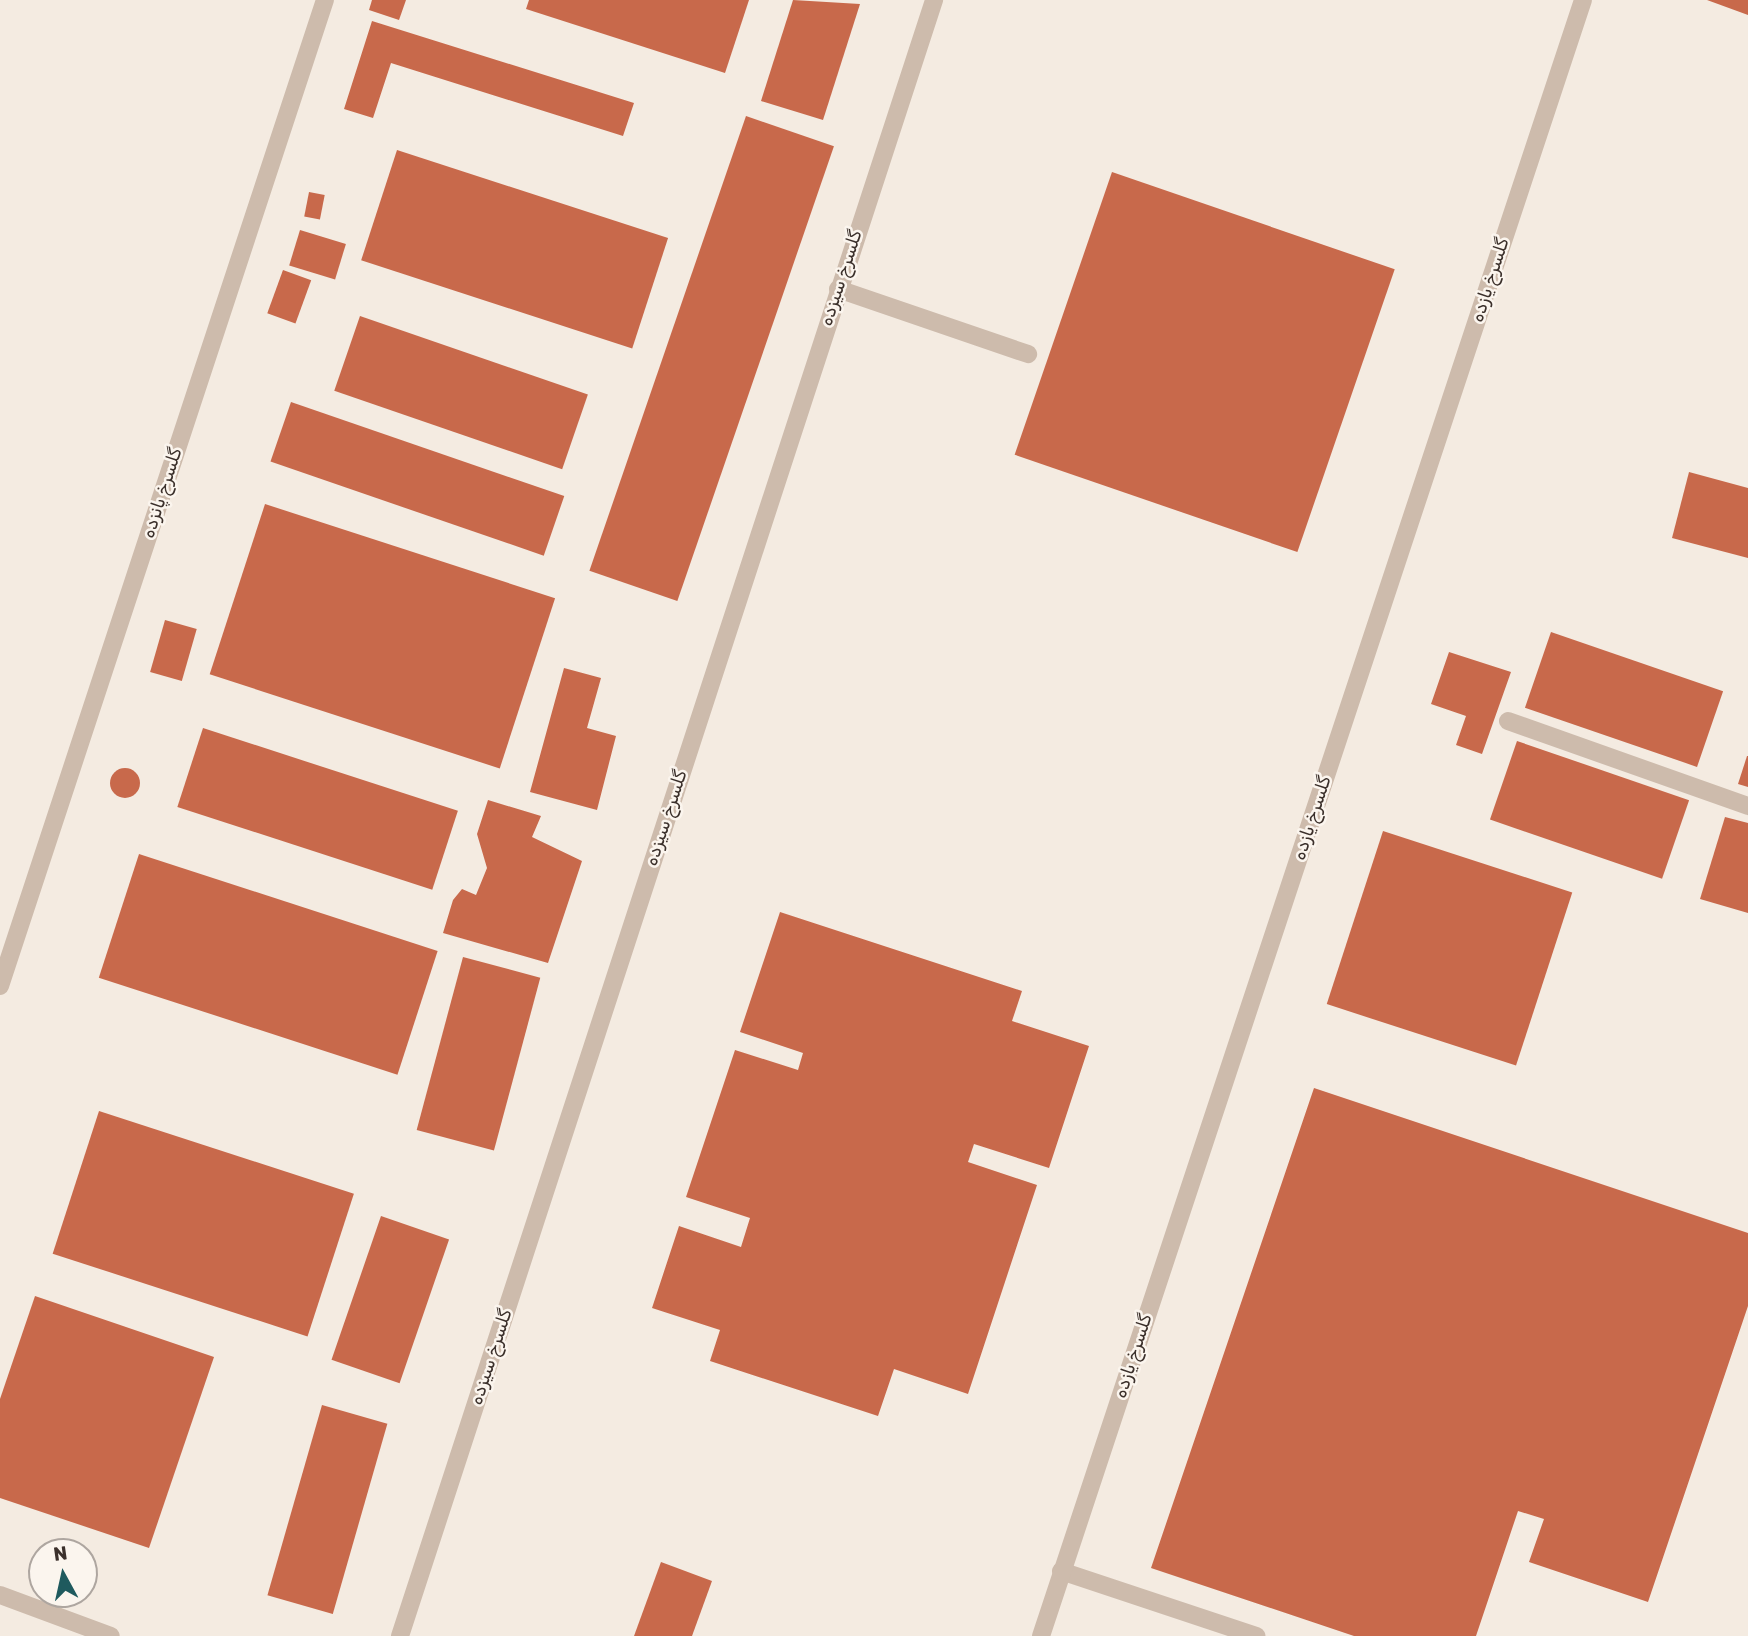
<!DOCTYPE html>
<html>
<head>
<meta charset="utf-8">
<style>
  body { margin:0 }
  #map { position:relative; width:1748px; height:1636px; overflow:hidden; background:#f4ebe1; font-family:Rubik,"Noto Naskh Arabic",sans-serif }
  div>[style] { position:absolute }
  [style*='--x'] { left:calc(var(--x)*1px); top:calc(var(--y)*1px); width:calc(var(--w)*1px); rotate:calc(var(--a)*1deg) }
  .building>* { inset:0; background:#c8694b; transform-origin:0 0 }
  .round { border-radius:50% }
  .minor>* { height:18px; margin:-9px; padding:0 9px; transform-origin:9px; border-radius:9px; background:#cdbbac }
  span { translate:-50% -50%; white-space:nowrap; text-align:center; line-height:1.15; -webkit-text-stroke:5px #fbf5ee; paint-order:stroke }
  .street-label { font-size:18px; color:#3b302b }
  .north { position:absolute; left:28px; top:1538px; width:70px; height:70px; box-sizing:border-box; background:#fbf5ee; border:2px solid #aea6a0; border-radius:50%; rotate:352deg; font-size:19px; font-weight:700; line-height:28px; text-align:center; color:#3b302b }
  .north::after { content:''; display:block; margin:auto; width:24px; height:32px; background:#1f5a5e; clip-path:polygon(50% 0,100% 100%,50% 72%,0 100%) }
</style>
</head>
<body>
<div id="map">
  <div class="building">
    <i style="clip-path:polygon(372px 0,406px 0,399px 20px,369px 10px)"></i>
    <i style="clip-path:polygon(529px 0,749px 0,725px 73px,526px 9px)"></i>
    <i style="clip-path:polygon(793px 0,860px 4px,823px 120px,761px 101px)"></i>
    <i style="clip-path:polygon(1707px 0,1748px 0,1748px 15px)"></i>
    <i style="clip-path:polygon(372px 21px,634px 103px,623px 136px,391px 63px,373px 118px,344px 109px)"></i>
    <i style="left:746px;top:116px;width:93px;height:481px;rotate:19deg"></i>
    <i style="left:397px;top:150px;width:285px;height:116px;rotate:18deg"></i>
    <i style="left:1112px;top:172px;width:299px;height:299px;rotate:19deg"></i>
    <i style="left:309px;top:192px;width:16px;height:25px;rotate:11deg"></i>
    <i style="left:300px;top:230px;width:48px;height:37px;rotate:17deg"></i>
    <i style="left:283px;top:270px;width:30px;height:46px;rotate:20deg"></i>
    <i style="left:360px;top:316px;width:241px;height:79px;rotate:19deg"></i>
    <i style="left:291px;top:402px;width:289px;height:63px;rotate:19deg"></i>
    <i style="clip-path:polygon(1689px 472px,1748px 488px,1748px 558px,1672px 538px)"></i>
    <i style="left:265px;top:504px;width:305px;height:179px;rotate:18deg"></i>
    <i style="left:165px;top:620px;width:33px;height:54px;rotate:16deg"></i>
    <i style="left:1551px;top:632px;width:182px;height:80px;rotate:19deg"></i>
    <i style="clip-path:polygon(1449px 652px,1511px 672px,1482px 754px,1456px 745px,1466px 716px,1431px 704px)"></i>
    <i style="clip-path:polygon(564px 668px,601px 678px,587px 728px,616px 736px,597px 810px,530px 792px)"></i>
    <i style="left:203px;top:728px;width:268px;height:83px;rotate:18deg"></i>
    <i style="left:1517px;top:741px;width:182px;height:83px;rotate:19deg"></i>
    <i style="clip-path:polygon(1747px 756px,1748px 756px,1748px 787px,1738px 784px)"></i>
    <i class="round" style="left:110px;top:768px;width:30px;height:30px"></i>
    <i style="clip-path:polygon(488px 800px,541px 816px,532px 837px,582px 861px,548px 963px,443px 933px,453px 900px,462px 889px,476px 895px,487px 868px,477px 834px)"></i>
    <i style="clip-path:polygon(1725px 817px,1748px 823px,1748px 913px,1700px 899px)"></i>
    <i style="left:1383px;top:831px;width:199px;height:182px;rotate:18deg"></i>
    <i style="left:139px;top:854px;width:314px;height:130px;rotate:18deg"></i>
    <i style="clip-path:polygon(780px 912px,1022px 991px,1012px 1021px,1089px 1046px,1049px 1168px,974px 1144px,968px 1162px,1037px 1185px,968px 1394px,894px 1369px,878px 1416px,710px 1361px,720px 1330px,652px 1308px,679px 1226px,741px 1247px,750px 1218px,686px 1197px,735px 1050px,798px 1070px,803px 1053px,740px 1032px)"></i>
    <i style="left:463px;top:957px;width:80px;height:179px;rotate:15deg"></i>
    <i style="clip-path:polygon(1314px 1088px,1748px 1233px,1748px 1306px,1648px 1602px,1529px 1562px,1544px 1519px,1518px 1511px,1476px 1636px,1354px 1636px,1151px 1568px)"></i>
    <i style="left:99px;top:1111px;width:268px;height:150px;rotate:18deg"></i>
    <i style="left:381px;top:1216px;width:72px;height:152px;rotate:19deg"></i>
    <i style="clip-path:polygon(35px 1296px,214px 1357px,149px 1548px,0 1498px,0 1399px)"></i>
    <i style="left:322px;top:1405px;width:68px;height:198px;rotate:16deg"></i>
    <i style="clip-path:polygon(661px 1562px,712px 1581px,692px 1636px,634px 1636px)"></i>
  </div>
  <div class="minor">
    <i style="--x:838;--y:289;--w:201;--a:18.9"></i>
    <i style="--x:1508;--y:721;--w:255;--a:19.5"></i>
    <i style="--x:0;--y:986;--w:1038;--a:-71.76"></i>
    <i style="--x:1061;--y:1571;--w:206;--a:18.4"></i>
    <i style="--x:0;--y:1595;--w:118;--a:20.3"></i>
    <i style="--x:400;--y:1636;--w:1721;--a:-71.92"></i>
    <i style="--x:1041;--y:1636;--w:1723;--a:-71.67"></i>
  </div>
  <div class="street-label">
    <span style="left:841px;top:278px;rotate:-72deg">گلسرخ سیزده</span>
    <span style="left:1490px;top:280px;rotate:-72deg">گلسرخ یازده</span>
    <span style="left:162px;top:493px;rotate:-72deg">گلسرخ پانزده</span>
    <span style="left:666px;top:818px;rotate:-72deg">گلسرخ سیزده</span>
    <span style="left:1312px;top:818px;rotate:-72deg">گلسرخ یازده</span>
    <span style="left:1133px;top:1356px;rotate:-72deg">گلسرخ یازده</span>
    <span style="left:491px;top:1357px;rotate:-72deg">گلسرخ سیزده</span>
  </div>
  <div class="north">N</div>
</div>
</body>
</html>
